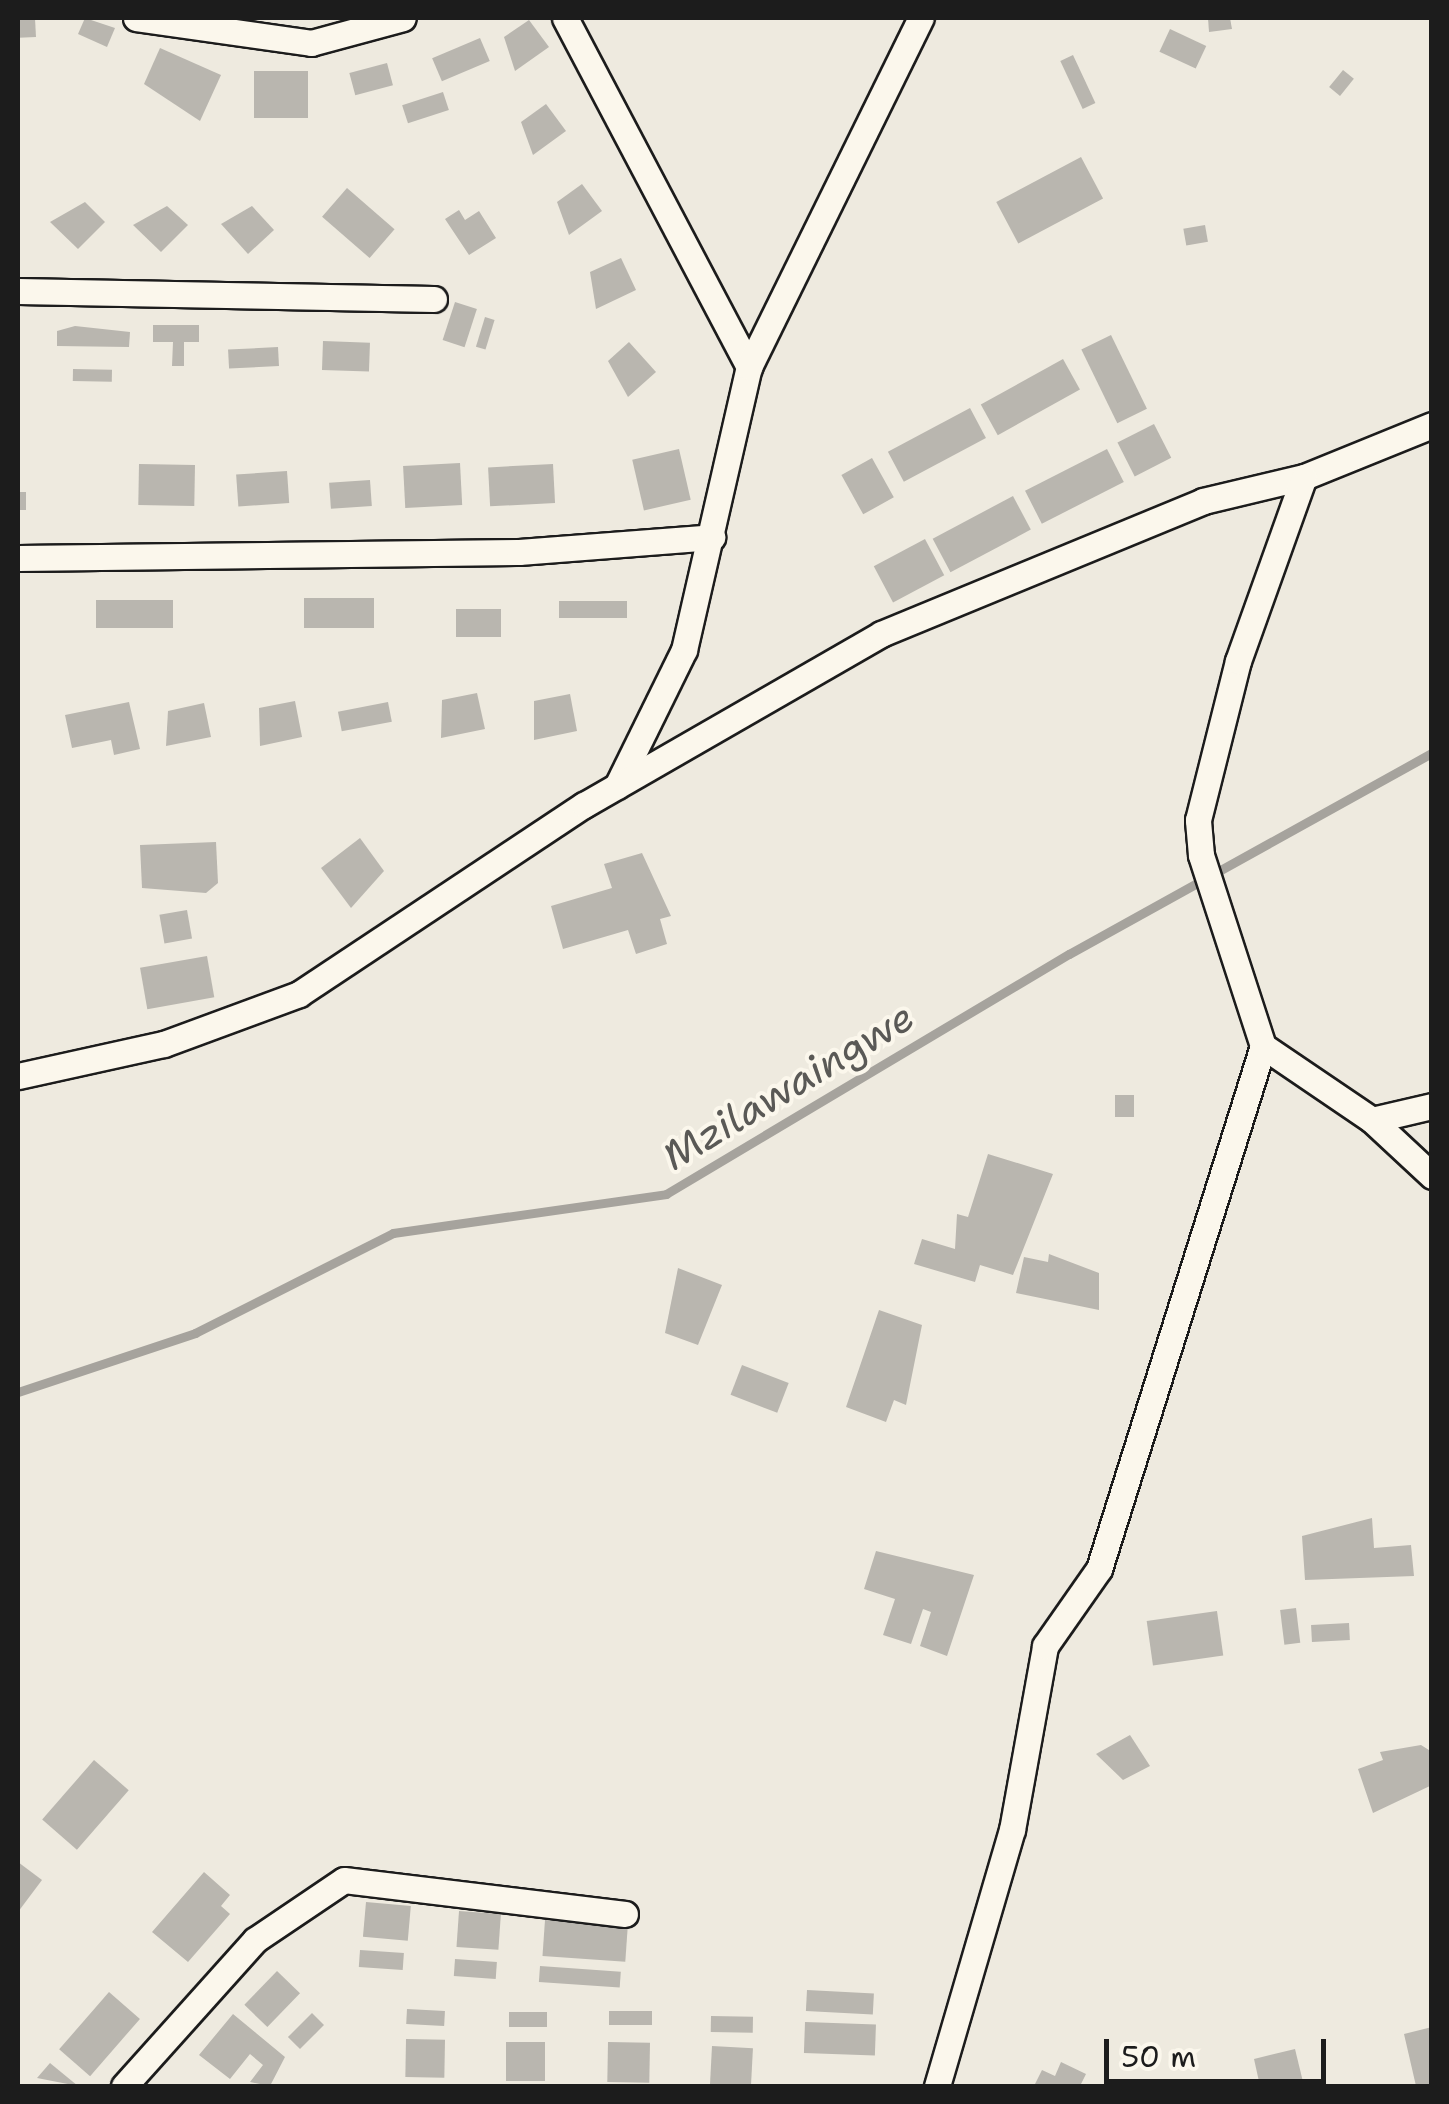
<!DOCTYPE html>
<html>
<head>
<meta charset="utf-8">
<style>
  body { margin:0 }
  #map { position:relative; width:1449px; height:2104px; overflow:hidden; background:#eeeadf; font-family:"Shantell Sans",sans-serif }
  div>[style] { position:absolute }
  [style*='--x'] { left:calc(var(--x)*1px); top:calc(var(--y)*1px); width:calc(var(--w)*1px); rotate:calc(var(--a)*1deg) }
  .stream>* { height:9px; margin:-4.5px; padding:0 4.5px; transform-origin:4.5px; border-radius:4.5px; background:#a6a39d }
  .building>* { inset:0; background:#b9b6af; transform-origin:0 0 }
  .roads { filter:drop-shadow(2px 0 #1c1c1c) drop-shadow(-2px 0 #1c1c1c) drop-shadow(0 2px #1c1c1c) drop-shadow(0 -2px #1c1c1c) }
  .minor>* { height:25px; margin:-12.5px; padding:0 12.5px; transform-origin:12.5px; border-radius:12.5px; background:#fbf7ec }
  span { translate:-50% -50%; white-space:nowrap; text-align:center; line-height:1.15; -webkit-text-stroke:8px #fbf7ec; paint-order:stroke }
  .water-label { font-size:40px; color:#5a5956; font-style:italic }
  .frame { position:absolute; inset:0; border:20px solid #1c1c1c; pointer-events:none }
  .scale { position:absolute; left:1104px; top:2039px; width:222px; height:45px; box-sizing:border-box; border:5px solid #1c1c1c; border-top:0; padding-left:12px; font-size:30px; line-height:35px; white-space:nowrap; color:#1c1c1c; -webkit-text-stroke:8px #fbf7ec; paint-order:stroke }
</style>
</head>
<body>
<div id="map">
  <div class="stream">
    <i style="--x:18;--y:1392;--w:187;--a:-18.4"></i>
    <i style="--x:195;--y:1333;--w:222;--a:-26.8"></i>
    <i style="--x:393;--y:1233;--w:276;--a:-8.1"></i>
    <i style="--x:666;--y:1194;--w:469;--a:-30.8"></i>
    <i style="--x:1069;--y:954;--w:415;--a:-29"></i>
  </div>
  <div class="building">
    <i style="left:35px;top:18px;width:19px;height:17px;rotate:87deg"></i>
    <i style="clip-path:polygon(85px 18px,115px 28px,107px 47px,78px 34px)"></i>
    <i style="clip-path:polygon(1208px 18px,1230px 18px,1232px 29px,1209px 32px)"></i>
    <i style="clip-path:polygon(529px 20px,549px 47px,515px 71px,504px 37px)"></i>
    <i style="left:1170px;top:29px;width:40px;height:25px;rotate:25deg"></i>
    <i style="left:480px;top:38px;width:25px;height:52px;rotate:67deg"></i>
    <i style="clip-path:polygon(160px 48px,221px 75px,200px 121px,144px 84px)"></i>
    <i style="left:1073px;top:55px;width:53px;height:14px;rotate:65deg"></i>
    <i style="left:387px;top:63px;width:23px;height:39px;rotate:75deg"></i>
    <i style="left:1343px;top:70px;width:14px;height:22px;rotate:39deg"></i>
    <i style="left:254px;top:71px;width:54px;height:47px"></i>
    <i style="left:443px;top:92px;width:19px;height:43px;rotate:72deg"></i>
    <i style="clip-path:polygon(546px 104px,566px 131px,533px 155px,521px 122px)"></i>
    <i style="left:1081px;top:157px;width:47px;height:96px;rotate:62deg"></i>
    <i style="clip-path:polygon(582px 184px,602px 211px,569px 235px,557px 202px)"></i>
    <i style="left:347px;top:188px;width:63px;height:38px;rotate:41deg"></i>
    <i style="clip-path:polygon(85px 202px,105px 222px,78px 249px,50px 222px)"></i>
    <i style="clip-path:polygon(167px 206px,188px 225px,161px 252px,133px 225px)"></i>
    <i style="clip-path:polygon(252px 206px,274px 230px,248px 254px,221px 224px)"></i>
    <i style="clip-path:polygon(459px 210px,465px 220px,479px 211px,496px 238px,469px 255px,445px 219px)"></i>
    <i style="left:1205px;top:225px;width:17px;height:22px;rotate:80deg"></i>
    <i style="clip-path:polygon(621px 258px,636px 290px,596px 309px,590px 272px)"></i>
    <i style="left:455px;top:302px;width:23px;height:40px;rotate:18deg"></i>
    <i style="left:485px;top:317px;width:10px;height:31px;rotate:17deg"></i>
    <i style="clip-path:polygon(153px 325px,199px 325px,199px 342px,184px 342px,184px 366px,172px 366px,173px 342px,153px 342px)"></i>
    <i style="clip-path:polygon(75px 326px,130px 332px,129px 347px,57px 346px,57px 331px)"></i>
    <i style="left:1111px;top:335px;width:82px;height:33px;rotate:64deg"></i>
    <i style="left:323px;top:341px;width:47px;height:29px;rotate:2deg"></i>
    <i style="clip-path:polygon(629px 342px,656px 372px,628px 397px,608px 361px)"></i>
    <i style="left:278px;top:347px;width:19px;height:50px;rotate:87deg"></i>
    <i style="left:1063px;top:359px;width:35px;height:94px;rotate:61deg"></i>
    <i style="left:73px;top:369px;width:39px;height:12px;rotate:1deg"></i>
    <i style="left:970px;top:408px;width:34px;height:93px;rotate:62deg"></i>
    <i style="left:1154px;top:424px;width:38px;height:41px;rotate:63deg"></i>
    <i style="left:679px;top:449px;width:52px;height:48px;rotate:77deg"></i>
    <i style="left:1107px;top:449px;width:37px;height:92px;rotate:63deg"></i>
    <i style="left:872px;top:458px;width:45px;height:35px;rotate:61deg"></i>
    <i style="left:460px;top:463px;width:42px;height:57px;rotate:87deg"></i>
    <i style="left:139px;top:464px;width:56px;height:41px;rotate:1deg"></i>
    <i style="left:553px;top:464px;width:39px;height:65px;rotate:87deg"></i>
    <i style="left:287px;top:471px;width:32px;height:51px;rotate:86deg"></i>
    <i style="left:370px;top:480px;width:26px;height:41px;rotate:86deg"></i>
    <i style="left:18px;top:492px;width:8px;height:18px"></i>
    <i style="left:1013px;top:496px;width:38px;height:91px;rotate:62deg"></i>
    <i style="left:925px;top:539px;width:41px;height:58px;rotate:62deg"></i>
    <i style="left:374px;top:598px;width:30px;height:70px;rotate:90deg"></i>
    <i style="left:173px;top:600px;width:28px;height:77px;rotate:90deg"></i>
    <i style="left:627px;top:601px;width:17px;height:68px;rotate:90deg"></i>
    <i style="left:501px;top:609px;width:28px;height:45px;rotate:90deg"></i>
    <i style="clip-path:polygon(477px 693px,485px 729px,441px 738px,442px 700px)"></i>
    <i style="clip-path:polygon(570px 694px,577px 731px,534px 740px,534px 701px)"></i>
    <i style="clip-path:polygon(295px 701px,302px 737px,260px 746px,259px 708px)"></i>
    <i style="clip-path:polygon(129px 702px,140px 749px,114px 755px,111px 740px,72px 748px,65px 715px)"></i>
    <i style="left:388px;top:702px;width:20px;height:51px;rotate:79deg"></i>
    <i style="clip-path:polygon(204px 703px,211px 737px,166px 746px,168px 711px)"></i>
    <i style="clip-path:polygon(360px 838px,384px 871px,351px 908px,321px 868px)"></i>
    <i style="clip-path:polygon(216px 842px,218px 883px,206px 893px,142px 888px,140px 845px)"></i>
    <i style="clip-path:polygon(642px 853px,671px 916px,660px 919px,667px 944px,636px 954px,628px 930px,563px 949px,551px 906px,612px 888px,604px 864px)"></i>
    <i style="left:187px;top:910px;width:29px;height:28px;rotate:80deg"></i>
    <i style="left:207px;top:956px;width:42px;height:68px;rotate:80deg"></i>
    <i style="left:1115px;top:1095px;width:19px;height:22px"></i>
    <i style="clip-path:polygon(988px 1154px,1053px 1174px,1013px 1275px,980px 1265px,975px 1282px,914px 1264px,922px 1239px,955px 1249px,957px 1214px,968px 1217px)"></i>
    <i style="clip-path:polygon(1049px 1254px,1099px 1273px,1099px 1310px,1016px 1293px,1024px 1257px,1048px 1262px)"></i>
    <i style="clip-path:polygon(678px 1268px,722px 1285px,698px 1345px,665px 1333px)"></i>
    <i style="clip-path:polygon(879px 1310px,922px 1325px,906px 1405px,894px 1400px,886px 1422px,846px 1407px)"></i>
    <i style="left:742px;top:1365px;width:50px;height:32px;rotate:21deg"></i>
    <i style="clip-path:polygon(1372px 1518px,1374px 1548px,1411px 1545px,1414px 1576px,1305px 1580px,1302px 1536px)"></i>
    <i style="clip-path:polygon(876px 1551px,974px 1575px,947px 1656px,920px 1646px,931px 1612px,923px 1609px,911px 1644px,883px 1635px,895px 1599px,864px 1589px)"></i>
    <i style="left:1296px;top:1608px;width:35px;height:16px;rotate:83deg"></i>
    <i style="left:1217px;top:1611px;width:45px;height:71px;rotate:82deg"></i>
    <i style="left:1349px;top:1623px;width:17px;height:38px;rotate:87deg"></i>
    <i style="clip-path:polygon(1130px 1735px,1150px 1766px,1123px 1780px,1096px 1754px)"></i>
    <i style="clip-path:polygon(1421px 1745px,1432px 1752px,1432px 1785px,1373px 1813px,1358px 1769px,1383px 1760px,1380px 1752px)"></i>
    <i style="left:94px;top:1760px;width:46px;height:79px;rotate:41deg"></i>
    <i style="clip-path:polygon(18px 1862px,42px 1880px,18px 1912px)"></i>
    <i style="clip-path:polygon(204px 1872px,230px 1895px,221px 1906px,230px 1914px,188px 1962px,152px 1932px)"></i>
    <i style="left:366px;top:1902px;width:45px;height:35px;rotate:5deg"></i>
    <i style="left:459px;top:1911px;width:42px;height:36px;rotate:4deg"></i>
    <i style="left:545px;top:1920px;width:83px;height:36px;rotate:4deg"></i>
    <i style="left:360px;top:1950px;width:44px;height:17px;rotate:4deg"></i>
    <i style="left:455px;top:1959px;width:42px;height:17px;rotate:4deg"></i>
    <i style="left:540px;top:1966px;width:81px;height:16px;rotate:4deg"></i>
    <i style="left:277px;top:1971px;width:32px;height:47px;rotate:44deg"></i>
    <i style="left:807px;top:1990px;width:67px;height:21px;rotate:3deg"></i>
    <i style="left:109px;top:1992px;width:41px;height:76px;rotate:41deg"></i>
    <i style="left:407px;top:2009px;width:38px;height:15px;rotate:3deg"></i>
    <i style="left:609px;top:2011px;width:43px;height:14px"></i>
    <i style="left:509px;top:2012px;width:38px;height:15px"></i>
    <i style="left:312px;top:2013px;width:17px;height:34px;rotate:45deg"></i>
    <i style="clip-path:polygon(233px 2014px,285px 2057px,270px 2086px,250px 2082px,263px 2065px,250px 2054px,230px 2079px,199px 2055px)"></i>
    <i style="left:711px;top:2016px;width:42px;height:16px;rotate:1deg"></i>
    <i style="left:805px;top:2022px;width:71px;height:31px;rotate:2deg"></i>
    <i style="clip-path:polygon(1432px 2027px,1432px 2086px,1416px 2086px,1404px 2034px)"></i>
    <i style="left:406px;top:2039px;width:39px;height:38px;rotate:1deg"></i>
    <i style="left:506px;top:2042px;width:39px;height:39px"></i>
    <i style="left:608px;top:2042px;width:42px;height:40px;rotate:1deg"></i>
    <i style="left:712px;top:2046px;width:41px;height:40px;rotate:3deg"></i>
    <i style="clip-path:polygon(1295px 2049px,1304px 2086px,1260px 2086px,1254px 2059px)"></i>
    <i style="clip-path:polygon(1061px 2062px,1086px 2074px,1080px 2086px,1034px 2086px,1042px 2070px,1055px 2076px)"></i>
    <i style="clip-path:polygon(50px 2063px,78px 2086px,37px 2078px)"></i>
  </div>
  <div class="roads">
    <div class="minor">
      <i style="--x:136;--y:18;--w:177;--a:8.1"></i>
      <i style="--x:311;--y:43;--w:95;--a:-15.2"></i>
      <i style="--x:565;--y:18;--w:395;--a:62.2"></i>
      <i style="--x:18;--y:291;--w:416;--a:1.1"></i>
      <i style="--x:18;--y:558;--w:501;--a:-0.69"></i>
      <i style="--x:519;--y:552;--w:194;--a:-4.4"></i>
      <i style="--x:617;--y:786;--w:152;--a:-63.8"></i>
      <i style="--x:684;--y:650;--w:290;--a:-77.1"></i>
      <i style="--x:749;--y:367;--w:389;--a:-63.8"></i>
      <i style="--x:1263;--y:1046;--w:132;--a:34.2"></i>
      <i style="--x:1372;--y:1120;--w:82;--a:43"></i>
      <i style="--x:18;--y:1076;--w:149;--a:-12.4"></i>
      <i style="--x:164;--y:1044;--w:144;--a:-20.3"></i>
      <i style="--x:299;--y:994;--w:342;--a:-33.6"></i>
      <i style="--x:584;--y:805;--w:343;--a:-29.9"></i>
      <i style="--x:881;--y:634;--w:348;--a:-22.4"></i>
      <i style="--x:1203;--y:501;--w:104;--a:-13.4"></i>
      <i style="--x:1304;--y:477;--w:138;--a:-22.1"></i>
      <i style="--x:1372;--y:1120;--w:62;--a:-13.1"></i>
      <i style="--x:124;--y:2086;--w:196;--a:-48.1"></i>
      <i style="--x:255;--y:1940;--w:107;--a:-34"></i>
      <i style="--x:344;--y:1880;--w:283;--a:6.9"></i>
      <i style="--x:937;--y:2086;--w:267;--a:-73.7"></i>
      <i style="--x:1012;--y:1830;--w:187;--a:-79.8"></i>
      <i style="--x:1045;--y:1646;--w:94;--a:-55"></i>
      <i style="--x:1099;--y:1569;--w:548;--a:-72.59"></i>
      <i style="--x:1263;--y:1046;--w:201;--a:-108"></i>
      <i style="--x:1201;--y:855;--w:35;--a:-95"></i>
      <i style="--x:1198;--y:820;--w:164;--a:-75.9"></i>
      <i style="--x:1238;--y:661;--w:195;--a:-70.3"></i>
    </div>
  </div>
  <div class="water-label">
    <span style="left:788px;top:1086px;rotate:-31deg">Mzilawaingwe</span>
  </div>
  <div class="frame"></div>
  <div class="scale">50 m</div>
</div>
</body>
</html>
